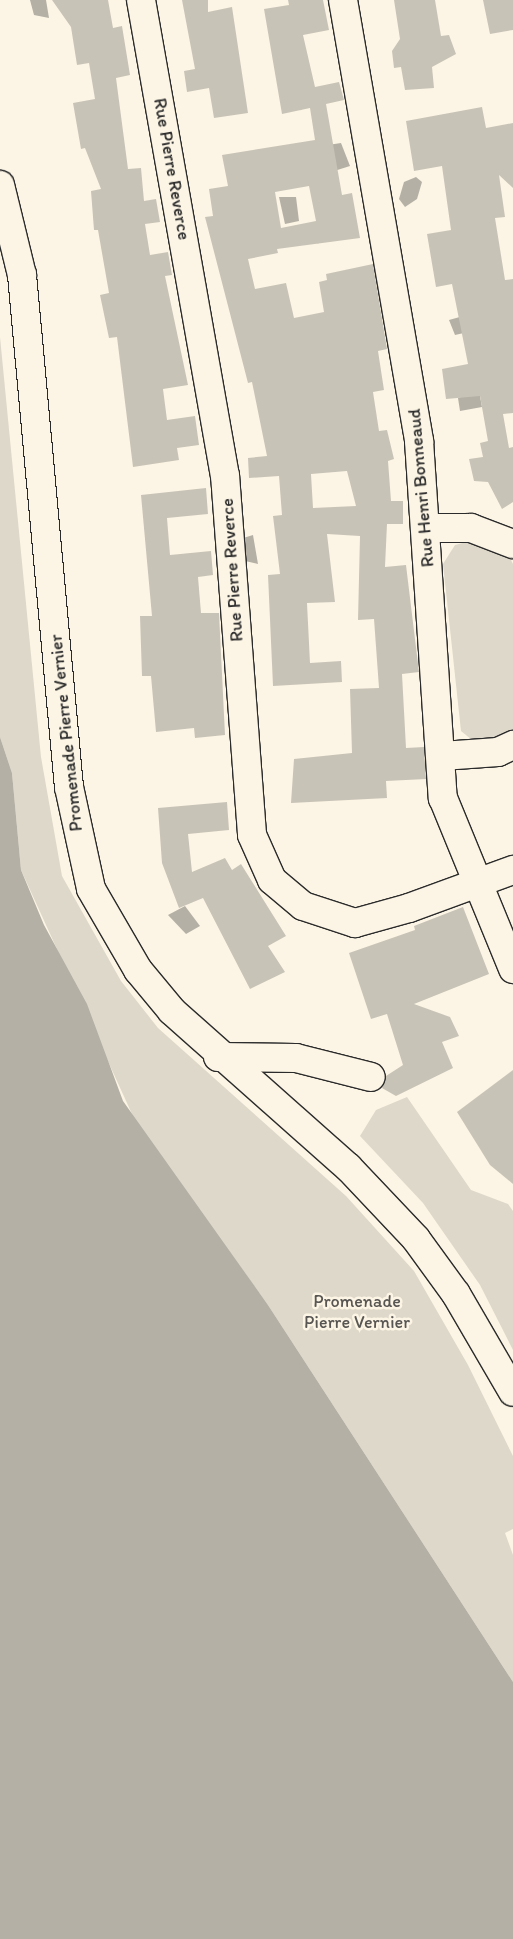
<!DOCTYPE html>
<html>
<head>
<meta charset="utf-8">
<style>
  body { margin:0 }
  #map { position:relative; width:513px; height:1939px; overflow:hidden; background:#fcf5e5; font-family:Itim,sans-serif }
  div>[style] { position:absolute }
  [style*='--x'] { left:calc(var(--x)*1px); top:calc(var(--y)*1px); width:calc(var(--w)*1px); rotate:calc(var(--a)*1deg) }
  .green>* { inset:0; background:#ded8ca }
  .water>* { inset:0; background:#b4b0a5 }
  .building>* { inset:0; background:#c8c3b7 }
  .roads { filter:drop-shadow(1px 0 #2b2b2b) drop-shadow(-1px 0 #2b2b2b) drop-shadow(0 1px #2b2b2b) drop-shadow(0 -1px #2b2b2b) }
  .minor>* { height:28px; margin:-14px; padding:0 14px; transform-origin:14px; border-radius:14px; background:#fcf5e5 }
  .major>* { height:28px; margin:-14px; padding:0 14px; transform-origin:14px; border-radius:14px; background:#fcf5e5 }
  span { translate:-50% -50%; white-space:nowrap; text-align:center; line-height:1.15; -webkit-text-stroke:5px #fcf5e5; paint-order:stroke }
  .street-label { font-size:18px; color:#2b2b2b }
  .park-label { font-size:18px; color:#585653 }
</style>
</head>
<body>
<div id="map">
  <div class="green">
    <i style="clip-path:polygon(0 337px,41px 757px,62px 876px,121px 981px,158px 1028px,346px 1196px,414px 1271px,468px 1365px,513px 1456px,513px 1529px,505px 1533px,513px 1555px,513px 1682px,268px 1305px,137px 1125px,21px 870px,12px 773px,0 737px)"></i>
    <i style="clip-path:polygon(482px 538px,507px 552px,513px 564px,513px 731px,477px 744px,461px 731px,443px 564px,455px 545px)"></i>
    <i style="clip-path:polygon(407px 1097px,471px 1190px,508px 1204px,513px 1211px,513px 1350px,480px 1285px,423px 1203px,360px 1136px,376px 1110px)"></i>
  </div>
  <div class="water">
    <i style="clip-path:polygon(30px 0,46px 0,49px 18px,34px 15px)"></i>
    <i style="clip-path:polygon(341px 143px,350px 166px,331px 172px,328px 145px)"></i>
    <i style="clip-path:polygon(416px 177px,422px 182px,417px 199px,405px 207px,399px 199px,404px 182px)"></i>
    <i style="clip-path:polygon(279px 197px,296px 197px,299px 221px,285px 224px)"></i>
    <i style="clip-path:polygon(474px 313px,477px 330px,455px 335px,449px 320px)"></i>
    <i style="clip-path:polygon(479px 391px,482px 407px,460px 411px,458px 398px)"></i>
    <i style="clip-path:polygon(253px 535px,258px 564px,241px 560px,240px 539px)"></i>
    <i style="clip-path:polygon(0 737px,12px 773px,21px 870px,44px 925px,87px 1004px,123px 1101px,268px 1305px,513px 1682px,513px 1939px,0 1939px)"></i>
    <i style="clip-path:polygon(185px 906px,200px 926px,186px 934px,168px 915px)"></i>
  </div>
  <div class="building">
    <i style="clip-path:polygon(52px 0,108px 0,113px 28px,122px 26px,130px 75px,116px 78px,128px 169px,141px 168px,144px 201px,156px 199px,160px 222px,145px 224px,150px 255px,168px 252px,172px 275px,165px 276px,188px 385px,163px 389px,167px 420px,195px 416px,199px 445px,177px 448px,179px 460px,133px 467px,117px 337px,109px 338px,100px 295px,109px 293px,98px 230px,94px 230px,91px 191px,101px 189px,85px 148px,81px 149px,73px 103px,95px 99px,89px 63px,77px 65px,71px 27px)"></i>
    <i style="clip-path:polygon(182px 0,208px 0,208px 12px,232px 7px,248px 113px,214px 118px,209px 88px,187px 92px,184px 71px,195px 69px)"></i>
    <i style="clip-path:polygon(evenodd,288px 0,323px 0,329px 30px,303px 35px,315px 87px,339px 82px,344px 100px,326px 104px,342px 195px,352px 193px,360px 238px,277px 249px,278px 253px,248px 259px,255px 289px,286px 283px,294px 318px,324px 312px,319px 282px,327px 280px,326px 274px,373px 264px,387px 349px,378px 351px,384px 390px,373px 392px,379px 431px,387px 430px,394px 459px,388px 461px,391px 501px,403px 501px,403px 524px,387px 524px,385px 567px,406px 565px,419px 672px,402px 674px,406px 748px,424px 747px,426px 779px,386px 781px,387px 798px,291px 803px,294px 759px,352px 753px,350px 689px,379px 688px,374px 619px,358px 620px,360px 536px,327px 534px,335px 602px,307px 603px,310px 663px,341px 661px,342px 682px,273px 686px,268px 575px,280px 574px,273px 516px,282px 515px,279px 476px,249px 478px,248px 458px,267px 456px,252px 382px,248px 383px,205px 217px,213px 216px,209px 189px,228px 186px,222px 155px,315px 140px,310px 108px,282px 114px,264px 9px,289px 5px,288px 0,309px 186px,316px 221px,281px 228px,275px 192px,309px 186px,288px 0,347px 471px,356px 506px,313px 508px,311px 474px,347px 471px)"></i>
    <i style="clip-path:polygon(394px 0,435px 0,441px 36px,449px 35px,456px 54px,432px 67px,434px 88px,405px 90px,401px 67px,394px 68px,392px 51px,400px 39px)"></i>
    <i style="clip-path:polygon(483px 0,513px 0,513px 30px,490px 34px)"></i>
    <i style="clip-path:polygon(482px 107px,486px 128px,513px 123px,513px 188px,499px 175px,505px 217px,495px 218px,505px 280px,513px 279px,513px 413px,503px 414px,509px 448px,513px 447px,513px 502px,502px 509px,488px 482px,474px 481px,469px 459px,483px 457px,480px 443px,488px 441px,480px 396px,446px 399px,442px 369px,468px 364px,452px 284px,436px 287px,427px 234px,451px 230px,442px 166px,414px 171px,406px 121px)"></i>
    <i style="clip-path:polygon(206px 488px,208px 514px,167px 518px,170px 555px,211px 551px,213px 575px,198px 577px,201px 613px,219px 613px,225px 735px,195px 738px,194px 728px,156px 732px,151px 676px,142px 676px,140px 616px,152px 616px,141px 495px)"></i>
    <i style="clip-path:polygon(227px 802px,229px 830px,188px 834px,192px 872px,225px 858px,232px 870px,241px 864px,286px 936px,268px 946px,285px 972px,250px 989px,203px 898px,179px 908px,162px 863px,158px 808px)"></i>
    <i style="clip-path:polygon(463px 907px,489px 974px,414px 1004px,450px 1017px,459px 1036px,442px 1042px,453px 1068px,396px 1096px,382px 1088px,386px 1076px,403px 1065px,387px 1014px,371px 1019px,349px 953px,415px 930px,414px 926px)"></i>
    <i style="clip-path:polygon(513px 1070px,513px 1184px,490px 1165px,457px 1112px)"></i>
  </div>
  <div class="roads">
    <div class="minor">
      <i style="--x:141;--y:0;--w:482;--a:80"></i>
      <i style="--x:225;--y:475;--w:361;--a:85.7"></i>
      <i style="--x:252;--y:835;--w:49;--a:66"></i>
      <i style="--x:272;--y:880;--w:40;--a:40"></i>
      <i style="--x:303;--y:906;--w:55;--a:18.1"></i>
      <i style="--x:355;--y:923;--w:56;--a:-15.5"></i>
      <i style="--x:409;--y:908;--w:111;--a:-20.1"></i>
      <i style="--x:343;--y:0;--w:448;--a:80.2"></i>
      <i style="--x:419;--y:441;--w:358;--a:86.2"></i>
      <i style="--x:443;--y:798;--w:185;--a:67.7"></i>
      <i style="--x:426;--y:528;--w:45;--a:0"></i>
      <i style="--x:471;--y:528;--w:45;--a:20.9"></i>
      <i style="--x:442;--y:756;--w:56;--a:-4.1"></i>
      <i style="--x:498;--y:752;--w:17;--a:-25"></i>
      <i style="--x:218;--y:1057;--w:78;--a:0.7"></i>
      <i style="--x:296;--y:1058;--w:77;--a:14.2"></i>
    </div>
    <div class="major">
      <i style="--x:0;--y:185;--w:93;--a:76.3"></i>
      <i style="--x:22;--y:275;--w:514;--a:84.76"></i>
      <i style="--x:69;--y:787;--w:104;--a:77.8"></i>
      <i style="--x:91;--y:889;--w:94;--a:59.9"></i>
      <i style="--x:138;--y:970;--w:53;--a:50.3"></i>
      <i style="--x:172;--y:1011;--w:235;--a:41.6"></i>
      <i style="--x:348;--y:1167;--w:99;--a:46.6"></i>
      <i style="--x:416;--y:1239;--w:68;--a:54"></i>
      <i style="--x:456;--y:1294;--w:113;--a:59.8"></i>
    </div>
  </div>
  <div class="street-label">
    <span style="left:172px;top:169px;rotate:80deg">Rue Pierre Reverce</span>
    <span style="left:421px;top:488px;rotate:-95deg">Rue Henri Bonneaud</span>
    <span style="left:232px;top:570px;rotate:-94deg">Rue Pierre Reverce</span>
    <span style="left:66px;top:733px;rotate:-96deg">Promenade Pierre Vernier</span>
  </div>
  <div class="park-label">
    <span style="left:357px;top:1312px">Promenade<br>Pierre Vernier</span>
  </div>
</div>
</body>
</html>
